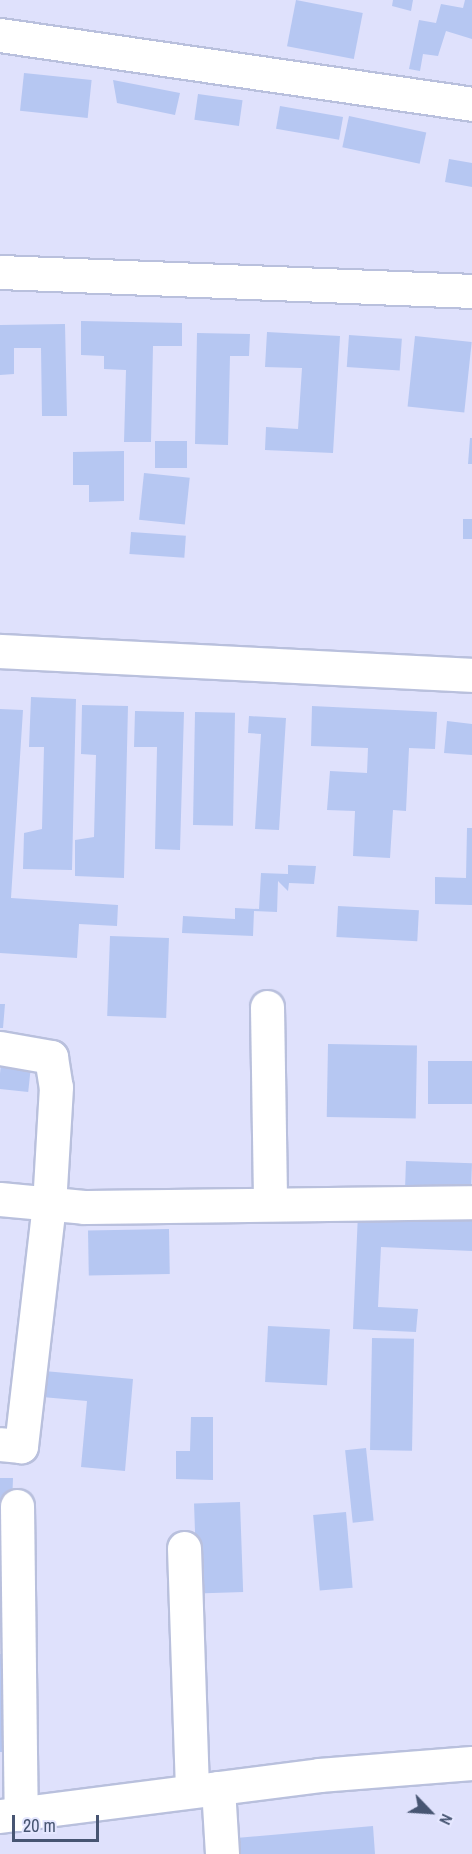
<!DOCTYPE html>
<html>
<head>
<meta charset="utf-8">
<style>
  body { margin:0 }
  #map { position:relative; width:472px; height:1854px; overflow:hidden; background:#dfe1fc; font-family:"Archivo Narrow",sans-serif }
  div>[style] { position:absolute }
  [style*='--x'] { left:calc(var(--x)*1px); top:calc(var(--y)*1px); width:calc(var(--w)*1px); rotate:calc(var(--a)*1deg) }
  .building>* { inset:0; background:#b6c7f2; transform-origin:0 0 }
  .roads { filter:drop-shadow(2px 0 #b9c0dd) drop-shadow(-2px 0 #b9c0dd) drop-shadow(0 2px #b9c0dd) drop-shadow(0 -2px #b9c0dd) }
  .minor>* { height:33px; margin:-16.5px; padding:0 16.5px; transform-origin:16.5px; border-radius:16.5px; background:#fff }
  span { translate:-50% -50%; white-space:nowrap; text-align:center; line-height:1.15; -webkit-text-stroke:4.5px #e5e7ff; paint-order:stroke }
  .north { position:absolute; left:400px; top:1782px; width:60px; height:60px; -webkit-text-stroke:4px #e5e7ff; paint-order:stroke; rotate:115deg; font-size:16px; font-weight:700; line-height:24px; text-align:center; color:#475572 }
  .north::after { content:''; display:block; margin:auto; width:21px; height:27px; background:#475572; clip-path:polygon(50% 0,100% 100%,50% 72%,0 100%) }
  .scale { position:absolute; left:12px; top:1815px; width:87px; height:27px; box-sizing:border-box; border:3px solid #475572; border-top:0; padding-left:8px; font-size:18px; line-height:21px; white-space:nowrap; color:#475572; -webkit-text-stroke:4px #e5e7ff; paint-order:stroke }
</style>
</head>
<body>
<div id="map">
  <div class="building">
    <i style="left:296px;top:0;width:68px;height:47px;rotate:11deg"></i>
    <i style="clip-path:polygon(393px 0,413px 0,411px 11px,392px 6px)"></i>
    <i style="clip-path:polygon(465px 0,472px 0,472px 39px,446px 31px,438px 56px,423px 54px,420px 71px,409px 69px,419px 20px,436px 23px,441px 4px,463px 8px)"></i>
    <i style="left:24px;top:73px;width:68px;height:38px;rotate:6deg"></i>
    <i style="clip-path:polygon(113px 80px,180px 93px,175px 115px,117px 103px)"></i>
    <i style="left:198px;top:94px;width:45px;height:26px;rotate:8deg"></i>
    <i style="left:280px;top:106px;width:64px;height:23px;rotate:10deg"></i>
    <i style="left:349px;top:116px;width:79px;height:32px;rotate:12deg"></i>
    <i style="clip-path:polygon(449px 159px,472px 163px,472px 187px,445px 182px)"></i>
    <i style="clip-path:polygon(81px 321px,182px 323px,182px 346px,153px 346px,151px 442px,124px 442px,126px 370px,104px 369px,104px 356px,81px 355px)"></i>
    <i style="clip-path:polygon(65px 324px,67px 416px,42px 416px,41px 348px,14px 348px,14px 374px,0 375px,0 325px)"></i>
    <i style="clip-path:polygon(267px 332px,340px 336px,333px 453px,265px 450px,266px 427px,298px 429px,302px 368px,265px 367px)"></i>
    <i style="clip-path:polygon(197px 333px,250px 334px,249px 356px,230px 356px,228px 445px,195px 444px)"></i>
    <i style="left:349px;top:335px;width:53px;height:32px;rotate:4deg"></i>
    <i style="left:415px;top:336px;width:57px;height:71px;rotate:6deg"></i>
    <i style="clip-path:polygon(470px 438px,472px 438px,472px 464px,468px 464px)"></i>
    <i style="left:155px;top:441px;width:32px;height:27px"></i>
    <i style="clip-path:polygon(124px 451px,124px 501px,89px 502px,89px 485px,73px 485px,73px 452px)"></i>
    <i style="left:144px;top:473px;width:46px;height:47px;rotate:6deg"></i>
    <i style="left:463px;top:519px;width:9px;height:20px"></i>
    <i style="left:131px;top:532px;width:55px;height:22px;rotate:4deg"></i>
    <i style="clip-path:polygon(31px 697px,76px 699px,72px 870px,23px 869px,24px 833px,42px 829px,44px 747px,29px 747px)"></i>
    <i style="clip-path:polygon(82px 705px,128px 706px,124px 878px,75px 876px,75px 840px,94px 837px,96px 755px,81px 754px)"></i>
    <i style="clip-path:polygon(312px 706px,437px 712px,435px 749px,409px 748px,406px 811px,393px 810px,390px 858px,353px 856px,355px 811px,327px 810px,330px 771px,367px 773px,368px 748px,311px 746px)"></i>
    <i style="clip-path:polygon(0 709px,23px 710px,11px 898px,118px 905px,117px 926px,79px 924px,77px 958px,0 953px)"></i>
    <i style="clip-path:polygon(135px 711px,184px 712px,180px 850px,155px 849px,157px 747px,134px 747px)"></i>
    <i style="left:195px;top:712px;width:40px;height:113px;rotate:1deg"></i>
    <i style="clip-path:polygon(249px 716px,286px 718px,279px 830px,255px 829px,261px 734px,248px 733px)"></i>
    <i style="clip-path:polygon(447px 721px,472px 724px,472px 755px,444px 753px)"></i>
    <i style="clip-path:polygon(467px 828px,472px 828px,472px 905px,435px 904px,435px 877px,466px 878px)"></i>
    <i style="clip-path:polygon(288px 865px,316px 866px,314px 884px,289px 883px,288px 891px,278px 881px,277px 912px,254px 911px,253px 936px,182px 933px,183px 916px,235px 919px,235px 908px,259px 909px,261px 873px,288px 874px)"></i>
    <i style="left:338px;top:906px;width:81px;height:31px;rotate:3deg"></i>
    <i style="left:110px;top:936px;width:59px;height:80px;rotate:2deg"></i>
    <i style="clip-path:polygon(0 1004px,5px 1004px,3px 1028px,0 1028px)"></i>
    <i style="left:328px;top:1044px;width:89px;height:73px;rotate:1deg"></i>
    <i style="left:472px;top:1061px;width:43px;height:44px;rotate:90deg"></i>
    <i style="left:1px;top:1064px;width:30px;height:25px;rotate:6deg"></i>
    <i style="left:406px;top:1161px;width:66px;height:34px;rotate:2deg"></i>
    <i style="clip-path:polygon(358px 1213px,472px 1218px,472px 1251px,381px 1247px,378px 1307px,418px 1309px,416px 1332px,353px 1329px)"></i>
    <i style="left:169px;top:1229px;width:45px;height:81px;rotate:89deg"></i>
    <i style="left:268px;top:1326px;width:62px;height:56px;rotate:3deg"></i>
    <i style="left:372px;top:1338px;width:42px;height:112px;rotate:1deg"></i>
    <i style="clip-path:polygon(44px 1371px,133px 1379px,125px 1471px,81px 1467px,87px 1401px,42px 1397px)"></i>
    <i style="clip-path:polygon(191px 1417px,213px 1417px,213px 1480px,176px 1479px,176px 1451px,190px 1451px)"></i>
    <i style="left:366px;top:1448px;width:73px;height:21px;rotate:84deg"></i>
    <i style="clip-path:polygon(0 1478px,13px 1478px,10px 1561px,0 1560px)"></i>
    <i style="left:240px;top:1502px;width:90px;height:46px;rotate:88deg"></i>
    <i style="left:346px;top:1512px;width:76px;height:33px;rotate:85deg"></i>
    <i style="left:0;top:1654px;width:17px;height:98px"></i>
    <i style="clip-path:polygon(373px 1826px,375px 1854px,237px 1854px,236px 1838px)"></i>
  </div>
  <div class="roads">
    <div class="minor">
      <i style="--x:0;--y:35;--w:477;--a:8.3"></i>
      <i style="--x:0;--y:272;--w:472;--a:2.3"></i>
      <i style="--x:0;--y:651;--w:473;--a:2.9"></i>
      <i style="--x:267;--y:1007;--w:197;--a:89.1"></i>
      <i style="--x:0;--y:1048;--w:52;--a:10"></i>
      <i style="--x:51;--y:1057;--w:30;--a:81"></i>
      <i style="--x:56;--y:1087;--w:117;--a:93.4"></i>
      <i style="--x:49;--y:1204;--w:244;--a:96.6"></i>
      <i style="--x:21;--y:1446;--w:21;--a:-175"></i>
      <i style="--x:0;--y:1199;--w:84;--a:5.4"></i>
      <i style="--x:84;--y:1207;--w:388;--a:-0.7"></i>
      <i style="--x:17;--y:1506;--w:308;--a:89.3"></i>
      <i style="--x:184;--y:1548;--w:243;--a:88.1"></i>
      <i style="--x:218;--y:1788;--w:66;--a:86.5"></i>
      <i style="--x:0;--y:1816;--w:322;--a:-7.3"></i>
      <i style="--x:319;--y:1775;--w:153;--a:-4.5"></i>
    </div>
  </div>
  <div class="north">N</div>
  <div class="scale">20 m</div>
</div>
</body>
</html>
